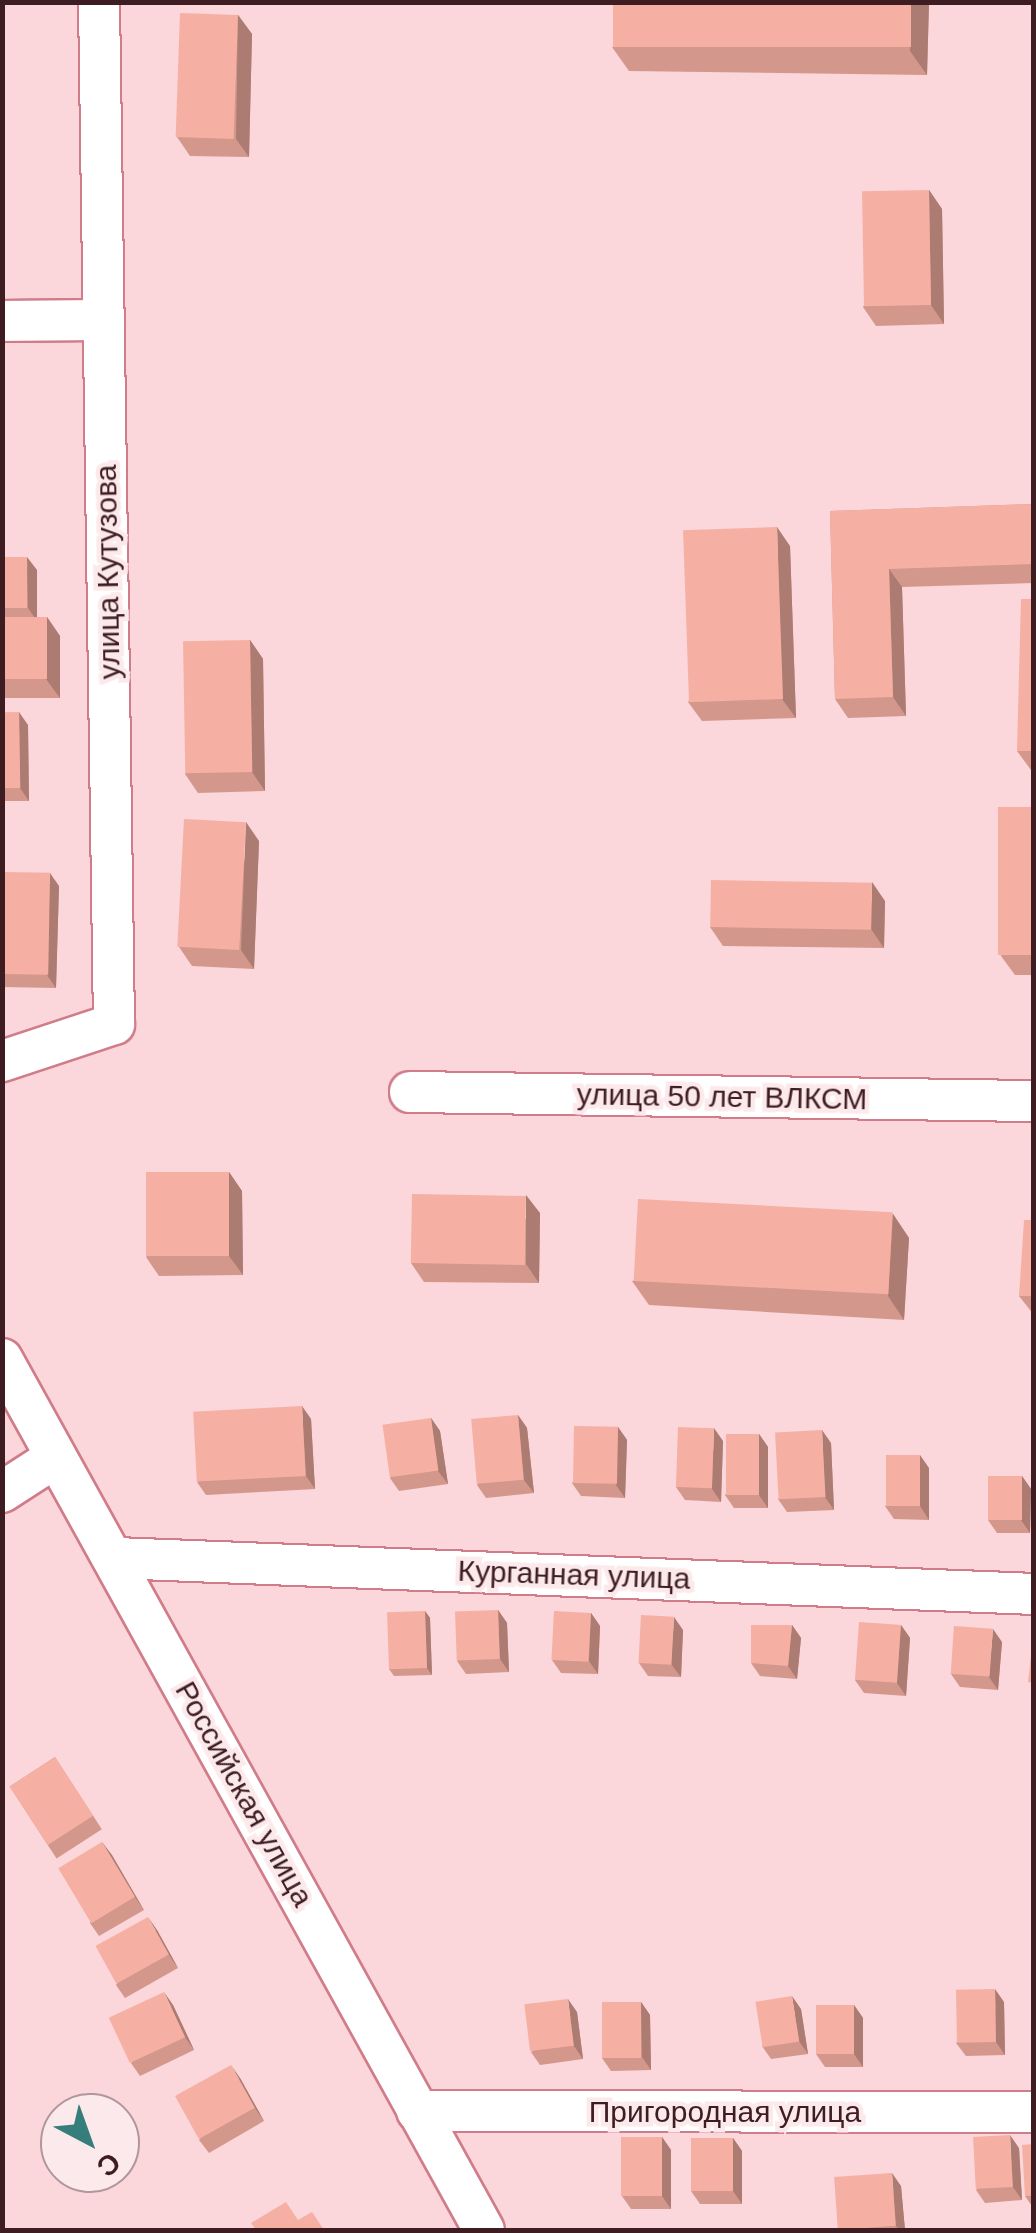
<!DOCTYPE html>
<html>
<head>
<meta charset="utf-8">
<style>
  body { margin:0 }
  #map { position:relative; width:1036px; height:2233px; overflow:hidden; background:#fbd6da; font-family:Helvetica,sans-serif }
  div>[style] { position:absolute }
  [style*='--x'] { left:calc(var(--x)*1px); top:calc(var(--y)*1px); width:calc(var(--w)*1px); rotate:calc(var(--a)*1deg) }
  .roads { filter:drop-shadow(2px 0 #d07c89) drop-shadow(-2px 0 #d07c89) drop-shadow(0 2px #d07c89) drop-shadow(0 -2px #d07c89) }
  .minor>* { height:40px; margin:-20px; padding:0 20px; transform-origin:20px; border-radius:20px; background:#fff }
  .wall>* { inset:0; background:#d3978c; transform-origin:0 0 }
  .shaded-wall>* { inset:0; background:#ac7b72 }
  .building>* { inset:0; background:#f5b0a3; transform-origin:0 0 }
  span { translate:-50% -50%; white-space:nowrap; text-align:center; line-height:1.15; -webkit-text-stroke:9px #fce9eb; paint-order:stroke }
  .street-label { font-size:30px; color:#3e1d22 }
  .frame { position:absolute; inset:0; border:5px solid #3e1d22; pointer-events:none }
  .north { position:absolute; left:40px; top:2093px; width:100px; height:100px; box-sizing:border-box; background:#fce9eb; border:2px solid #b0979b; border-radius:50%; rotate:139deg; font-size:28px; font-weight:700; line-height:40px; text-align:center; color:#3e1d22 }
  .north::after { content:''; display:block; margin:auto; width:35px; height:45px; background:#367e7b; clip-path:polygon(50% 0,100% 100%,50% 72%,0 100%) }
</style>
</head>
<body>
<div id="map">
  <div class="roads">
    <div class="minor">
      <i style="--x:2;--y:321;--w:102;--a:-0.6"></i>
      <i style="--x:2;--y:1061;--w:118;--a:-18.3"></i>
      <i style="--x:114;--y:1024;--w:1022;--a:-90.84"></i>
      <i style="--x:410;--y:1092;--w:624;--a:0.83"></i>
      <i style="--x:2;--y:1359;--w:995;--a:61.04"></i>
      <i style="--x:2;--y:1492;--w:64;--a:-32.9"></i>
      <i style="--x:115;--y:1558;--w:920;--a:2.24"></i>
      <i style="--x:417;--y:2111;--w:617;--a:0.09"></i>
    </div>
  </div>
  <div class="wall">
    <i style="clip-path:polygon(929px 2px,927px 75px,629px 71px,612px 47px)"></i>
    <i style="clip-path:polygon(238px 15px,252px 34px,249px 157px,190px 156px,177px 137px)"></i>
    <i style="clip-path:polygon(929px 190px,942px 209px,944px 324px,876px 326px,863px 307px)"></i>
    <i style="clip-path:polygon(1034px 504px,1034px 583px,902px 587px,906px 716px,848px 718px,835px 699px,830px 511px)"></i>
    <i style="clip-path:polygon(790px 546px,796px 718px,702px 721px,688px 702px)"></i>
    <i style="clip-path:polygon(2px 557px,37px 570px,37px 617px,47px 617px,60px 636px,60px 698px,2px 698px)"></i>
    <i style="clip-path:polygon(1034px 599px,1034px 770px,1031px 770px,1017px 751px)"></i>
    <i style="clip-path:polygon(250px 640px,263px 659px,265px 791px,198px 793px,185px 774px)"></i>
    <i style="clip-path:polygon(2px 713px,28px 725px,29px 801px,2px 801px)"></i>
    <i style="clip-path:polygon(1034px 807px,1034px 975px,1015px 975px,1001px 956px)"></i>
    <i style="clip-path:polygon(259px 841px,254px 969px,192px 966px,179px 947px)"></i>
    <i style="clip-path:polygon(2px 872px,59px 886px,56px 988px,2px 987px)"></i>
    <i style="clip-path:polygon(885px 901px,884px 948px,723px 946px,710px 927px)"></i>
    <i style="clip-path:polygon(229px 1172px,242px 1191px,243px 1275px,159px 1276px,146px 1257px)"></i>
    <i style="clip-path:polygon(540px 1213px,539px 1283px,424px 1282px,411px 1263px)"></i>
    <i style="clip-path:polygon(893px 1214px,909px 1238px,904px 1320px,649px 1305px,632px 1281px)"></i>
    <i style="clip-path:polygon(1034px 1220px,1034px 1315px,1019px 1296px)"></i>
    <i style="clip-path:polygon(518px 1415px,527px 1428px,534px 1493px,486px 1498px,477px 1485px)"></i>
    <i style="clip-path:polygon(431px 1418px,440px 1431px,448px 1484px,399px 1491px,390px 1478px)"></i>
    <i style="clip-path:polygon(311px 1419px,315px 1489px,206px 1495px,197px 1482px)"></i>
    <i style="clip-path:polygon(618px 1427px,627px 1440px,625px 1498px,581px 1496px,572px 1483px)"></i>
    <i style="clip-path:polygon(759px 1434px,768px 1447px,768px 1508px,734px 1508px,725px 1495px)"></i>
    <i style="clip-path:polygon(723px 1441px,721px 1502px,685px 1500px,676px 1487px)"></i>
    <i style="clip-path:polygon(831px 1443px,834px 1510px,787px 1512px,778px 1499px)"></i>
    <i style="clip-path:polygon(929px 1468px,929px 1520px,894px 1519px,885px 1506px)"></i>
    <i style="clip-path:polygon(1022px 1476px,1031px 1489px,1030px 1533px,997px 1533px,988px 1520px)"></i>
    <i style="clip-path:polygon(498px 1610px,507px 1623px,509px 1672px,466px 1674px,457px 1661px)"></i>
    <i style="clip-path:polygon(425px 1611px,430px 1618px,432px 1675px,394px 1676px,389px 1669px)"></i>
    <i style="clip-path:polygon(591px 1613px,600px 1626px,598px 1674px,561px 1673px,552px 1660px)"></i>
    <i style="clip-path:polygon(792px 1625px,801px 1638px,797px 1679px,760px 1676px,751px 1663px)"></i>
    <i style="clip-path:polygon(901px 1625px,910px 1638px,906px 1696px,864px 1693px,855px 1680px)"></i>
    <i style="clip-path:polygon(683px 1630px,681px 1677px,648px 1676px,639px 1663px)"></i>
    <i style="clip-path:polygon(1002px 1642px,998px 1690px,960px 1687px,951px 1674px)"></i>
    <i style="left:55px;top:1757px;width:86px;height:54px;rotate:57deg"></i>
    <i style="clip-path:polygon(102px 1842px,144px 1910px,99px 1936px,90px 1923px)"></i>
    <i style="clip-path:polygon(157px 1930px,178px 1968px,125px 1998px,116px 1985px)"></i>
    <i style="clip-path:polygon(641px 2002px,650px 2015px,651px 2070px,611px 2071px,602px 2058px)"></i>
    <i style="clip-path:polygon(1004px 2002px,1005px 2055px,966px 2056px,956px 2043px)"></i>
    <i style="clip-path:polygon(173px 2005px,194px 2050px,140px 2076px,131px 2063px)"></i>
    <i style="clip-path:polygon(854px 2005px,863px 2018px,863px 2067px,825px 2067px,816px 2054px)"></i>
    <i style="clip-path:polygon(801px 2009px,808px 2054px,771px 2059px,762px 2046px)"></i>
    <i style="clip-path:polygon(577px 2012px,583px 2059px,540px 2065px,531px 2052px)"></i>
    <i style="clip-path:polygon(240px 2078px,264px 2121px,209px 2153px,199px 2140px)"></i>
    <i style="clip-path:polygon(662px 2137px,671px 2150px,671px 2209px,631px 2209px,622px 2196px)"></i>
    <i style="clip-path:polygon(733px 2138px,742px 2151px,742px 2204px,700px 2204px,691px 2191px)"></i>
    <i style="clip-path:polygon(1034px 2144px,1034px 2209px,1025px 2196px)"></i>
    <i style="clip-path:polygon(1019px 2148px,1022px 2200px,985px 2203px,976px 2190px)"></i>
    <i style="clip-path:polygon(901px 2186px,905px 2230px,838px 2230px)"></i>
  </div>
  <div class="shaded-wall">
    <i style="clip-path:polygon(911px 2px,929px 2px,927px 75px,910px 51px)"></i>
    <i style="clip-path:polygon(238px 15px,252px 34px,249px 157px,236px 139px)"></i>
    <i style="clip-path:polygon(929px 190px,942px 209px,944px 324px,931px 305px)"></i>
    <i style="clip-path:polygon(777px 527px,790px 546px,796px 718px,782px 699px)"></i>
    <i style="clip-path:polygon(27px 557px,37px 570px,37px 621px,28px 608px)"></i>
    <i style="clip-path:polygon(889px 569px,902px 587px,906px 716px,893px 697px)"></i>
    <i style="clip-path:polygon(47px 617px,60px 636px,60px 698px,46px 679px)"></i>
    <i style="clip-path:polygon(250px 640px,263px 659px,265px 791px,252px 772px)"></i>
    <i style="clip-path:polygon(19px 712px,28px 725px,29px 801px,20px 788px)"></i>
    <i style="clip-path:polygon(246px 822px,259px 841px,254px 969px,241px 950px)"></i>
    <i style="clip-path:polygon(50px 873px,59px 886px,56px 988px,47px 975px)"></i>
    <i style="clip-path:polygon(872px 882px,885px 901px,884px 948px,871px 929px)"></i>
    <i style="clip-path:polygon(229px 1172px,242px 1191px,243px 1275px,229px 1256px)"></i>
    <i style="clip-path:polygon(526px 1195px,540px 1213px,539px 1283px,526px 1264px)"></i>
    <i style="clip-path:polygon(893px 1214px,909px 1238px,904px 1320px,888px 1296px)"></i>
    <i style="clip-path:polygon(302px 1406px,311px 1419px,315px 1489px,306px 1476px)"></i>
    <i style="clip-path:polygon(518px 1415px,527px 1428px,534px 1493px,524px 1480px)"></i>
    <i style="clip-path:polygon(431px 1418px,440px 1431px,448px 1484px,438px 1471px)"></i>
    <i style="clip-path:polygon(618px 1427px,627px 1440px,625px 1498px,616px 1485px)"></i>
    <i style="clip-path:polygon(714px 1428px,723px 1441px,721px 1502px,712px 1489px)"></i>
    <i style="clip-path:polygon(822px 1430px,831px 1443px,834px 1510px,825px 1497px)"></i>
    <i style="clip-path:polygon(759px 1434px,768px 1447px,768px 1508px,759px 1495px)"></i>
    <i style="clip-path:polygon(920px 1455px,929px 1468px,929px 1520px,920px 1506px)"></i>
    <i style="clip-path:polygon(1022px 1476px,1031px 1489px,1030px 1533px,1021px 1520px)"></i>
    <i style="clip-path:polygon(498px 1610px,507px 1623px,509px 1672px,500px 1659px)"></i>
    <i style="clip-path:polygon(425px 1611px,430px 1618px,432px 1675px,427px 1668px)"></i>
    <i style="clip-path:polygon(591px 1613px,600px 1626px,598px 1674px,589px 1661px)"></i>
    <i style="clip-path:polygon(674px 1617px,683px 1630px,681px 1677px,671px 1664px)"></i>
    <i style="clip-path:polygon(792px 1625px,801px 1638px,797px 1679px,788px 1666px)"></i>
    <i style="clip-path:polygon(901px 1625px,910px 1638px,906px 1696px,897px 1683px)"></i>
    <i style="clip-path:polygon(993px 1629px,1002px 1642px,998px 1690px,989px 1677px)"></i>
    <i style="clip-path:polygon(102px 1842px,112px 1855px,144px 1910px,135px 1897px)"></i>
    <i style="clip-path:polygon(148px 1917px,157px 1930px,178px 1968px,169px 1955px)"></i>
    <i style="clip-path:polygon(995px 1989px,1004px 2002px,1005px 2055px,996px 2042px)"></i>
    <i style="clip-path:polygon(164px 1992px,173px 2005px,194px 2050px,185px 2037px)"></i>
    <i style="clip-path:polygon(792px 1996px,801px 2009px,808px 2054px,799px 2041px)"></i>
    <i style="clip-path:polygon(568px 1999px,577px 2012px,583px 2059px,574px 2046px)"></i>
    <i style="clip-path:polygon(641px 2002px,650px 2015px,651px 2070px,642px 2057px)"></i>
    <i style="clip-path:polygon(854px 2005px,863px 2018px,863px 2067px,854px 2054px)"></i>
    <i style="clip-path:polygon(231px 2065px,240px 2078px,264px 2121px,255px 2108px)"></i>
    <i style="clip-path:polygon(1010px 2135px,1019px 2148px,1022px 2200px,1013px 2187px)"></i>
    <i style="clip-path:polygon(662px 2137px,671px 2150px,671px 2209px,662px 2196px)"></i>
    <i style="clip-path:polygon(733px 2138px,742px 2151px,742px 2204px,733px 2191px)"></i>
    <i style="clip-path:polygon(892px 2173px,901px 2186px,905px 2230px,899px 2230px,896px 2226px)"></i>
  </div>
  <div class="building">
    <i style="left:613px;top:2px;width:298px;height:45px"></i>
    <i style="left:180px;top:13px;width:58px;height:124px;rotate:2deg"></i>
    <i style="left:929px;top:190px;width:115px;height:67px;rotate:89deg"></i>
    <i style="clip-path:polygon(1034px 504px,1034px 564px,889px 569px,893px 697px,835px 699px,830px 511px)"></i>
    <i style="left:777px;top:527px;width:172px;height:94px;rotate:88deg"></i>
    <i style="left:2px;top:557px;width:25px;height:51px"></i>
    <i style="clip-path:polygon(1021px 599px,1034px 599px,1034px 751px,1017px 751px)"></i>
    <i style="left:2px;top:617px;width:45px;height:62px"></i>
    <i style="left:250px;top:640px;width:132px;height:67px;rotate:89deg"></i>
    <i style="left:19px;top:712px;width:76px;height:17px;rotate:89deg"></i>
    <i style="left:1034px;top:807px;width:148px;height:36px;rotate:90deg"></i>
    <i style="left:184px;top:819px;width:62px;height:128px;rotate:3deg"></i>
    <i style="left:2px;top:872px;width:48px;height:102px;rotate:1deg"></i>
    <i style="left:711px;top:880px;width:161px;height:47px;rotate:1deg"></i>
    <i style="left:229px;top:1172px;width:84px;height:83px;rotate:90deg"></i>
    <i style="left:412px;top:1194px;width:114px;height:69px;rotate:1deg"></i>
    <i style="left:638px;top:1199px;width:255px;height:82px;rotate:3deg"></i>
    <i style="clip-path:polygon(1024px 1220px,1034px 1220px,1034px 1296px,1019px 1296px)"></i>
    <i style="left:302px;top:1406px;width:70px;height:109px;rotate:87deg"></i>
    <i style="left:518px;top:1415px;width:65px;height:47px;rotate:85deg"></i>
    <i style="left:431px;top:1418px;width:53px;height:49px;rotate:82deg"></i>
    <i style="left:574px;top:1426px;width:44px;height:57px;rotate:1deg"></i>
    <i style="left:678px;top:1427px;width:36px;height:60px;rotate:2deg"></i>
    <i style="left:822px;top:1430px;width:67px;height:47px;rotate:87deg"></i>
    <i style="left:726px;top:1434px;width:33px;height:61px"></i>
    <i style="left:886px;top:1455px;width:34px;height:51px"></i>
    <i style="clip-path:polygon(1032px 1468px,1034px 1468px,1034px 1508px,1031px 1508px)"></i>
    <i style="left:988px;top:1476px;width:34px;height:44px"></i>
    <i style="left:498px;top:1610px;width:49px;height:43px;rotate:88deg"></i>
    <i style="left:425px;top:1611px;width:57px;height:38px;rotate:88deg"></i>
    <i style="left:554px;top:1611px;width:37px;height:49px;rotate:3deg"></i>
    <i style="left:641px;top:1615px;width:33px;height:48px;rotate:3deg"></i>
    <i style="left:859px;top:1622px;width:42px;height:58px;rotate:4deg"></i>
    <i style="clip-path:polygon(751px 1625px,792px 1625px,788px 1666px,751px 1663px)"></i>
    <i style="left:954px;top:1626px;width:39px;height:48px;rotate:4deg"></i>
    <i style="clip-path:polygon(1034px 1632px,1034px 1683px,1028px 1682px)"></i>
    <i style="left:55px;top:1757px;width:70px;height:54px;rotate:57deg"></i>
    <i style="left:102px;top:1842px;width:64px;height:51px;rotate:59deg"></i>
    <i style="left:148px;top:1917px;width:43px;height:60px;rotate:61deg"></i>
    <i style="left:995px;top:1989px;width:53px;height:39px;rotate:89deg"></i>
    <i style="left:164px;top:1992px;width:50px;height:61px;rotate:65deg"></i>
    <i style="left:792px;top:1996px;width:46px;height:37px;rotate:81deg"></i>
    <i style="left:568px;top:1999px;width:47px;height:44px;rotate:83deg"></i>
    <i style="left:602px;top:2002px;width:39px;height:56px"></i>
    <i style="left:816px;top:2005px;width:38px;height:49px"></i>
    <i style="left:231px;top:2065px;width:49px;height:64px;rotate:61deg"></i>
    <i style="left:1010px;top:2135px;width:52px;height:37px;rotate:87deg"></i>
    <i style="left:662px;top:2137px;width:59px;height:41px;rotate:90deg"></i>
    <i style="left:691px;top:2138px;width:42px;height:53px"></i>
    <i style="clip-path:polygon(1034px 2144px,1034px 2196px,1025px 2196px,1022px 2145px)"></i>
    <i style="left:892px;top:2173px;width:53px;height:58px;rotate:86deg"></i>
    <i style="clip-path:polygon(286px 2202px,298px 2220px,312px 2212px,324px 2230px,256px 2230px,251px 2223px)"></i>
  </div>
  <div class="street-label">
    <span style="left:108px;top:572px;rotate:-91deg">улица Кутузова</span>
    <span style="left:722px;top:1097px;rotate:1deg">улица 50 лет ВЛКСМ</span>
    <span style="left:574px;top:1575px;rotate:2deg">Курганная улица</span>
    <span style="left:244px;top:1794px;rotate:61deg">Российская улица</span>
    <span style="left:725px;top:2112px">Пригородная улица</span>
  </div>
  <div class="frame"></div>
  <div class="north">С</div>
</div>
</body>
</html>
